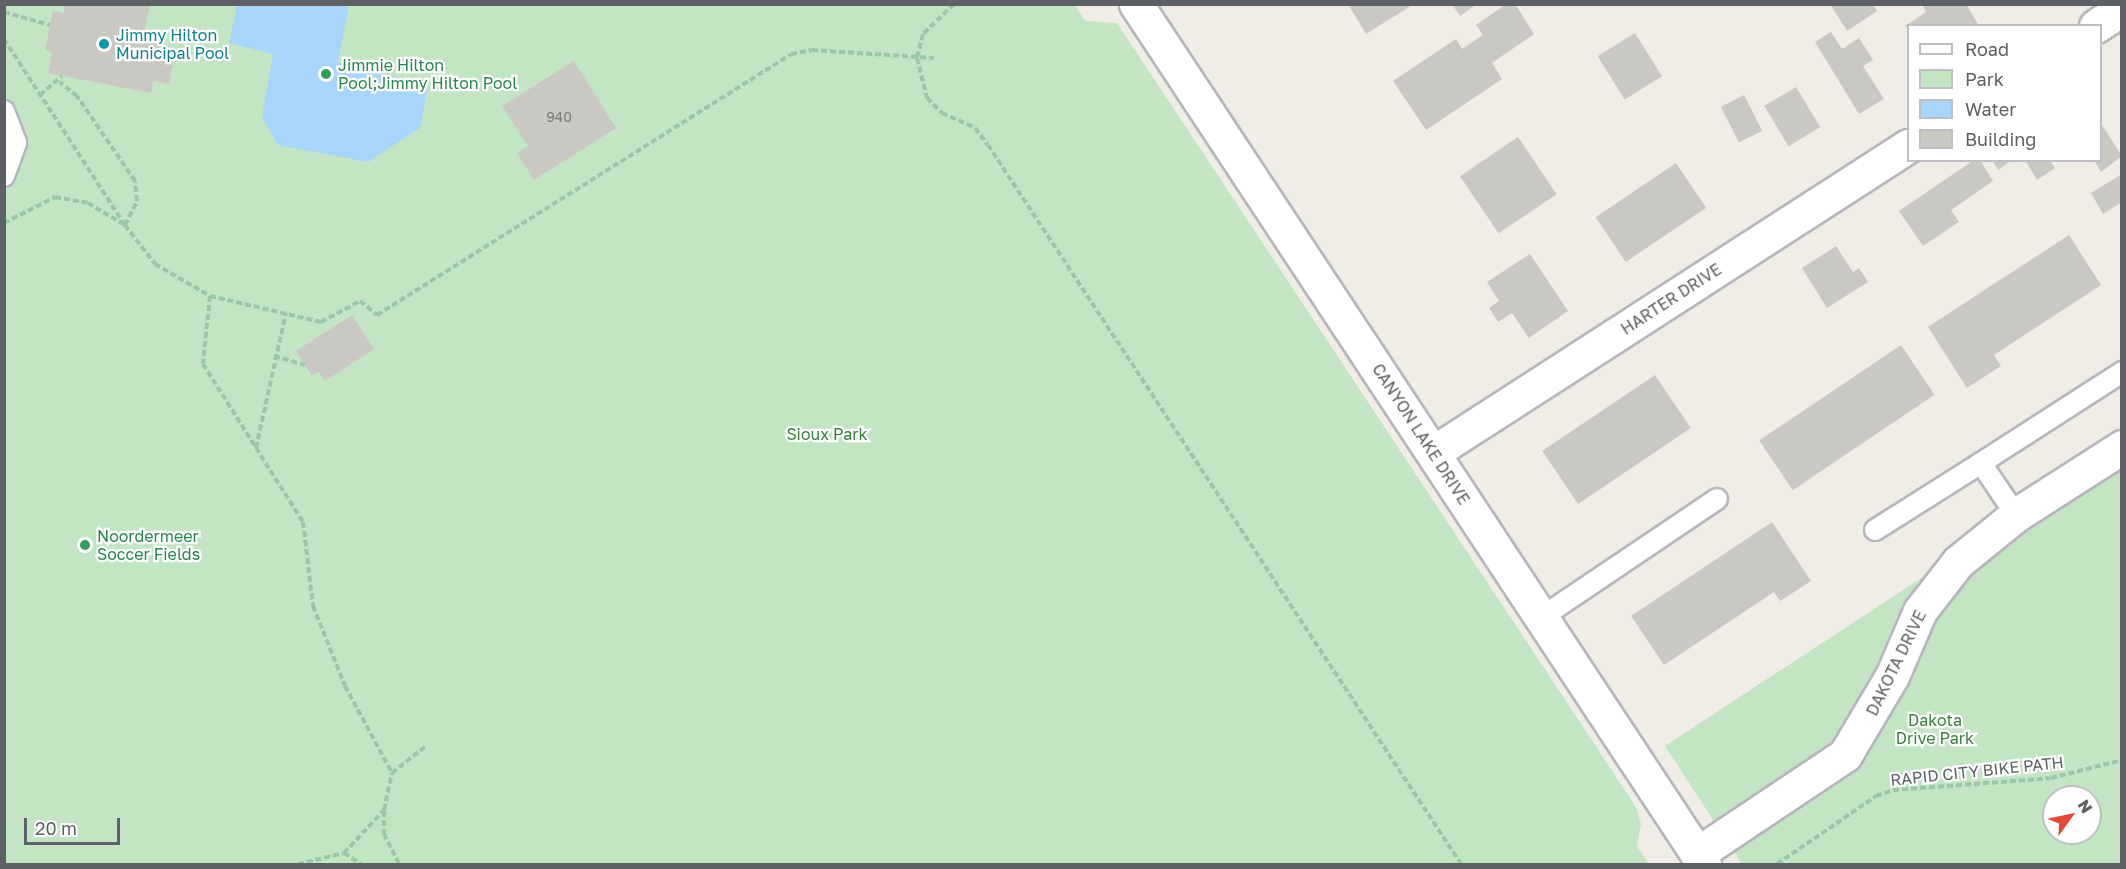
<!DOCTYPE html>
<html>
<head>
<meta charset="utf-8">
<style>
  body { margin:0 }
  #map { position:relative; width:2126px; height:869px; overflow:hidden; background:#efede5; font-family:"Golos Text",sans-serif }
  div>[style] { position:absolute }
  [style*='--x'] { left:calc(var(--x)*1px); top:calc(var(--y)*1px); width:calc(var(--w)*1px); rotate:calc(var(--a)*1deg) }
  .green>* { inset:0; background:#c3e5c4 }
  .water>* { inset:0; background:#a8d5fc }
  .building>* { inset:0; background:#cac8c2; transform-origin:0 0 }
  .path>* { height:4px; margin-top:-2px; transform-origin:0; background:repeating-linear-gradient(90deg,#9cc6a9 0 6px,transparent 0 9px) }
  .roads { filter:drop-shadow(2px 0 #b6b7bb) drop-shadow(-2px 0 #b6b7bb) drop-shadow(0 2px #b6b7bb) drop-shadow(0 -2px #b6b7bb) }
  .service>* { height:20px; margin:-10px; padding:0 10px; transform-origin:10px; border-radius:10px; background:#fff }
  .minor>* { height:33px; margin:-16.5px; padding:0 16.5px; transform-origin:16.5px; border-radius:16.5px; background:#fff }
  .tertiary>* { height:33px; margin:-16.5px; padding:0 16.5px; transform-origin:16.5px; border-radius:16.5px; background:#fff }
  .dots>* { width:16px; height:16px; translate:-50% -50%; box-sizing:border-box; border:3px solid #fff; border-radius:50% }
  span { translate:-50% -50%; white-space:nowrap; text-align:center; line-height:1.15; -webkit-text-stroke:4.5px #fff; paint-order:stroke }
  .number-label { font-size:14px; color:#787a7c }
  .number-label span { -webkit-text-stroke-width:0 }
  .culture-label { font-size:16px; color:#0d838f }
  .left { translate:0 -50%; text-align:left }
  .leisure-label { font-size:16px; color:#27864d }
  .street-label { font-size:16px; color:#5d6065 }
  .park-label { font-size:16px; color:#38813d }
  .frame { position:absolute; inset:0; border:6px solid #5d6065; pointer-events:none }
  .legend { position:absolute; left:1907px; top:24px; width:195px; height:138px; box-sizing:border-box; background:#fff; border:2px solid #bebfc1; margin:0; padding:8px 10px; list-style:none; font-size:18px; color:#5d6065 }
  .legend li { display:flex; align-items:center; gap:12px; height:30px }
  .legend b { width:30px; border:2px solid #bebfc1 }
  .north { position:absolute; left:2042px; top:785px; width:60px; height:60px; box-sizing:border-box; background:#fff; border:2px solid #bebfc1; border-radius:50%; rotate:57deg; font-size:16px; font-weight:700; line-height:24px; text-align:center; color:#5d6065 }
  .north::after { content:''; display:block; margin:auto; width:21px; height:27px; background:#e34937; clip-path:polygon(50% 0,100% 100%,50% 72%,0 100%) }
  .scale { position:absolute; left:24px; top:818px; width:96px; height:27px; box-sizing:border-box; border:3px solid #5d6065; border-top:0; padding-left:8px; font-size:18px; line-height:21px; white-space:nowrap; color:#5d6065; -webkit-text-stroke:4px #fff; paint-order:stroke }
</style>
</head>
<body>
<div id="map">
  <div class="green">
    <i style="clip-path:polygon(5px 4px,1074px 4px,1085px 21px,1117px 23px,1636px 807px,1641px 824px,1637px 846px,1649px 864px,5px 864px)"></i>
    <i style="clip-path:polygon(evenodd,2121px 447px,2121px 864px,1742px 864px,1665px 746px,2121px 447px,2054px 797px,2090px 797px,2090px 833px,2054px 833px,2054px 797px)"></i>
  </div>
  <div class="water">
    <i style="clip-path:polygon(237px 5px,349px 5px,338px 62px,428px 85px,420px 128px,368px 162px,278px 145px,262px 117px,273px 54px,229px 43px)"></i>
  </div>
  <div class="building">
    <i style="clip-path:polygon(65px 4px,150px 4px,144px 33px,162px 37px,158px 58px,173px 61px,169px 84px,153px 81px,151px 93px,48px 73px,52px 52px,45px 50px,53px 11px,64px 13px)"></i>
    <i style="clip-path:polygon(1348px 4px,1414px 4px,1366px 34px)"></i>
    <i style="clip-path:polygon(1452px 4px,1477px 4px,1460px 16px)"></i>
    <i style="clip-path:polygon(1506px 4px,1515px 4px,1534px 34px,1492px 63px,1502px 79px,1426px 130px,1393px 81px,1456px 39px,1462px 49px,1483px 35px,1476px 25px)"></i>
    <i style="clip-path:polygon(1830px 4px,1873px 4px,1877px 11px,1847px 31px)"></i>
    <i style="clip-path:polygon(1922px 4px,1966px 4px,1979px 26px,1908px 29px,1905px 26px,1926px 12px)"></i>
    <i style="clip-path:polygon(1831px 32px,1842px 49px,1859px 38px,1873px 60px,1863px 66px,1884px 99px,1859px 114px,1815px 42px)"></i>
    <i style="left:1635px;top:33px;width:51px;height:44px;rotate:58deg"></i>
    <i style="clip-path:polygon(574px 61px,616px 128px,534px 180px,517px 153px,528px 146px,502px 106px)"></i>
    <i style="left:1796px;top:87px;width:47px;height:37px;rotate:59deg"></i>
    <i style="left:1744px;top:95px;width:40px;height:26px;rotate:63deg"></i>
    <i style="clip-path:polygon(2100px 122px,2122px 156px,2101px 172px,2094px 160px,2100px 160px)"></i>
    <i style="left:1518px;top:137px;width:69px;height:70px;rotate:56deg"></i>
    <i style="clip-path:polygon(1974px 160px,1980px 160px,1993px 181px,1951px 210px,1959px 222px,1923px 246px,1899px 211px)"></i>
    <i style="clip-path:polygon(1992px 160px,2012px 160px,1998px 170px)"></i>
    <i style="clip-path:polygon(2025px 160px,2050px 160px,2055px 168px,2037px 180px)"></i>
    <i style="left:1676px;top:163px;width:54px;height:97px;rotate:56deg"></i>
    <i style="clip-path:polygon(2122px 174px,2122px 202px,2103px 214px,2091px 193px)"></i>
    <i style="clip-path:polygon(2069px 235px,2101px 285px,1994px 355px,2001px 366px,1967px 388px,1928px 327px)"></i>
    <i style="clip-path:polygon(1836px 246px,1853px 272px,1859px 268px,1868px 282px,1827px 308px,1802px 268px)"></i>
    <i style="clip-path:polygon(1530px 254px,1568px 311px,1529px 338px,1512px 313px,1498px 322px,1489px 308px,1499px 301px,1487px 282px)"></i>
    <i style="clip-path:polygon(352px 315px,374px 349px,325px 381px,319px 372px,312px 376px,296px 351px)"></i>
    <i style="left:1901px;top:345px;width:60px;height:171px;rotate:56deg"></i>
    <i style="left:1655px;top:375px;width:64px;height:136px;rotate:56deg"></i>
    <i style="clip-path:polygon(1772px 522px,1811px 581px,1780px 601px,1774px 592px,1664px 665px,1631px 616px)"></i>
  </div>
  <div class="path">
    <i style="--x:954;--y:4;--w:43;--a:135.9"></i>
    <i style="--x:923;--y:34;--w:25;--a:104"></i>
    <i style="--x:917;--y:58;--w:41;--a:76"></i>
    <i style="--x:927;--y:98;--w:21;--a:45"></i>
    <i style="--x:942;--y:113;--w:36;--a:24"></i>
    <i style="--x:975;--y:128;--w:21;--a:53"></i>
    <i style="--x:988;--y:145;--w:861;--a:56.66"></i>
    <i style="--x:4;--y:12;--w:48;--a:15.8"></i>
    <i style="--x:4;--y:39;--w:222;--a:57"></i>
    <i style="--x:125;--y:225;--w:27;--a:-63"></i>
    <i style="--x:137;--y:201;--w:20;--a:-96"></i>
    <i style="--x:135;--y:181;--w:103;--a:-124.3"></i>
    <i style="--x:77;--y:96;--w:22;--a:-141"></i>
    <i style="--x:40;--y:95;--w:29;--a:-41"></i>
    <i style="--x:4;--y:223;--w:57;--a:-27"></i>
    <i style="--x:55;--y:197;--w:34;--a:10"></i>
    <i style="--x:88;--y:203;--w:43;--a:30.7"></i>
    <i style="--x:125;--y:225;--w:49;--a:52.4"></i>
    <i style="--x:155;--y:264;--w:64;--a:30.2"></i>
    <i style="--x:210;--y:296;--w:114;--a:13.2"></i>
    <i style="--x:321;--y:322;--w:44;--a:-28.3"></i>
    <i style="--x:360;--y:301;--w:22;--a:39"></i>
    <i style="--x:377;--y:315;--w:489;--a:-32.2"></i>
    <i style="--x:791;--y:54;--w:21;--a:-11"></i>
    <i style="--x:812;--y:50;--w:122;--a:3.8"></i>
    <i style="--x:210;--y:296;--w:68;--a:95.9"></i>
    <i style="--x:203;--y:364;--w:187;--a:57.7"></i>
    <i style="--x:303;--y:522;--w:85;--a:83.2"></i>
    <i style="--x:313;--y:606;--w:86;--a:68.2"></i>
    <i style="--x:345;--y:686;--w:99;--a:61.6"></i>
    <i style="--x:274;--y:356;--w:32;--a:16"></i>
    <i style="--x:256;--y:448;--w:138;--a:-77.5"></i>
    <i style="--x:384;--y:811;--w:23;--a:90"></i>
    <i style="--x:384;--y:834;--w:34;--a:63"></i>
    <i style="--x:344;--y:853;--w:20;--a:33"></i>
    <i style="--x:298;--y:864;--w:47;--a:-13.4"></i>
    <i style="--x:344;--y:853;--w:59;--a:-47.1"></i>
    <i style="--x:384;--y:810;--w:38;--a:-78"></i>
    <i style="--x:392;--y:773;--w:43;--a:-38.5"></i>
    <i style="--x:1777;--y:864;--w:120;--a:-34.5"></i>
    <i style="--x:1876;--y:796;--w:18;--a:-19"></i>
    <i style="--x:1893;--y:790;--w:158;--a:-4.3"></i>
    <i style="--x:2051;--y:778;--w:73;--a:-14.2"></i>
  </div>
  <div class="roads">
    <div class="service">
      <i style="--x:4;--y:111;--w:34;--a:69"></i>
      <i style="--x:16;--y:143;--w:35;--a:110"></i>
      <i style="--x:1981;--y:463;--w:168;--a:-32.8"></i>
      <i style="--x:1875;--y:530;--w:125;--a:-32.3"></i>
      <i style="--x:1981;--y:463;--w:63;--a:56.1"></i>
      <i style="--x:1542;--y:617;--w:211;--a:-34"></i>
    </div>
    <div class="minor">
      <i style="--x:2096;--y:26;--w:31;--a:-33"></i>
      <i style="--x:1434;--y:452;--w:564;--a:-32.85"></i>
    </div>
    <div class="tertiary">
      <i style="--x:1136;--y:4;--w:1031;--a:56.56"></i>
      <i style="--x:1697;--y:854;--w:178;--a:-33.8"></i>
      <i style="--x:1845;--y:755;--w:92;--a:-59.3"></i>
      <i style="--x:1892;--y:676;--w:71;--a:-66.7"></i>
      <i style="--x:1920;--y:611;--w:62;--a:-52.2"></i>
      <i style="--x:1958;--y:562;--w:75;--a:-39"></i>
      <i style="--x:2016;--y:515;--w:126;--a:-32.7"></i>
    </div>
  </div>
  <div class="dots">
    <i style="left:104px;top:44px;background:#0f9aa8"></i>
    <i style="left:326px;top:74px;background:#2e9e5b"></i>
    <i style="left:85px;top:545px;background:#2e9e5b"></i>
  </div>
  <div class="number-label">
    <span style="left:559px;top:117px">940</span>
  </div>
  <div class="culture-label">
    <span class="left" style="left:116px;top:44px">Jimmy Hilton<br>Municipal Pool</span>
  </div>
  <div class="leisure-label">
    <span class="left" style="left:338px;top:74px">Jimmie Hilton<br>Pool;Jimmy Hilton Pool</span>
    <span class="left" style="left:97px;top:545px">Noordermeer<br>Soccer Fields</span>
  </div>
  <div class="street-label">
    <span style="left:1671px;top:299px;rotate:-33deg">HARTER DRIVE</span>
    <span style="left:1421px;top:434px;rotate:57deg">CANYON LAKE DRIVE</span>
    <span style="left:1896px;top:663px;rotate:-64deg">DAKOTA DRIVE</span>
    <span style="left:1977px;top:771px;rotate:-6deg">RAPID CITY BIKE PATH</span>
  </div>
  <div class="park-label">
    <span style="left:827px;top:434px">Sioux Park</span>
    <span style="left:1935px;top:729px">Dakota<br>Drive Park</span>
  </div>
  <div class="frame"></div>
  <ul class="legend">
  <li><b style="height:8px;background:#fff"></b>Road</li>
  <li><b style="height:16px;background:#c3e5c4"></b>Park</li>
  <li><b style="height:16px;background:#a8d5fc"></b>Water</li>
  <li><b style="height:16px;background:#cac8c2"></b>Building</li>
  </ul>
  <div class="north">N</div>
  <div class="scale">20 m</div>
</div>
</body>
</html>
